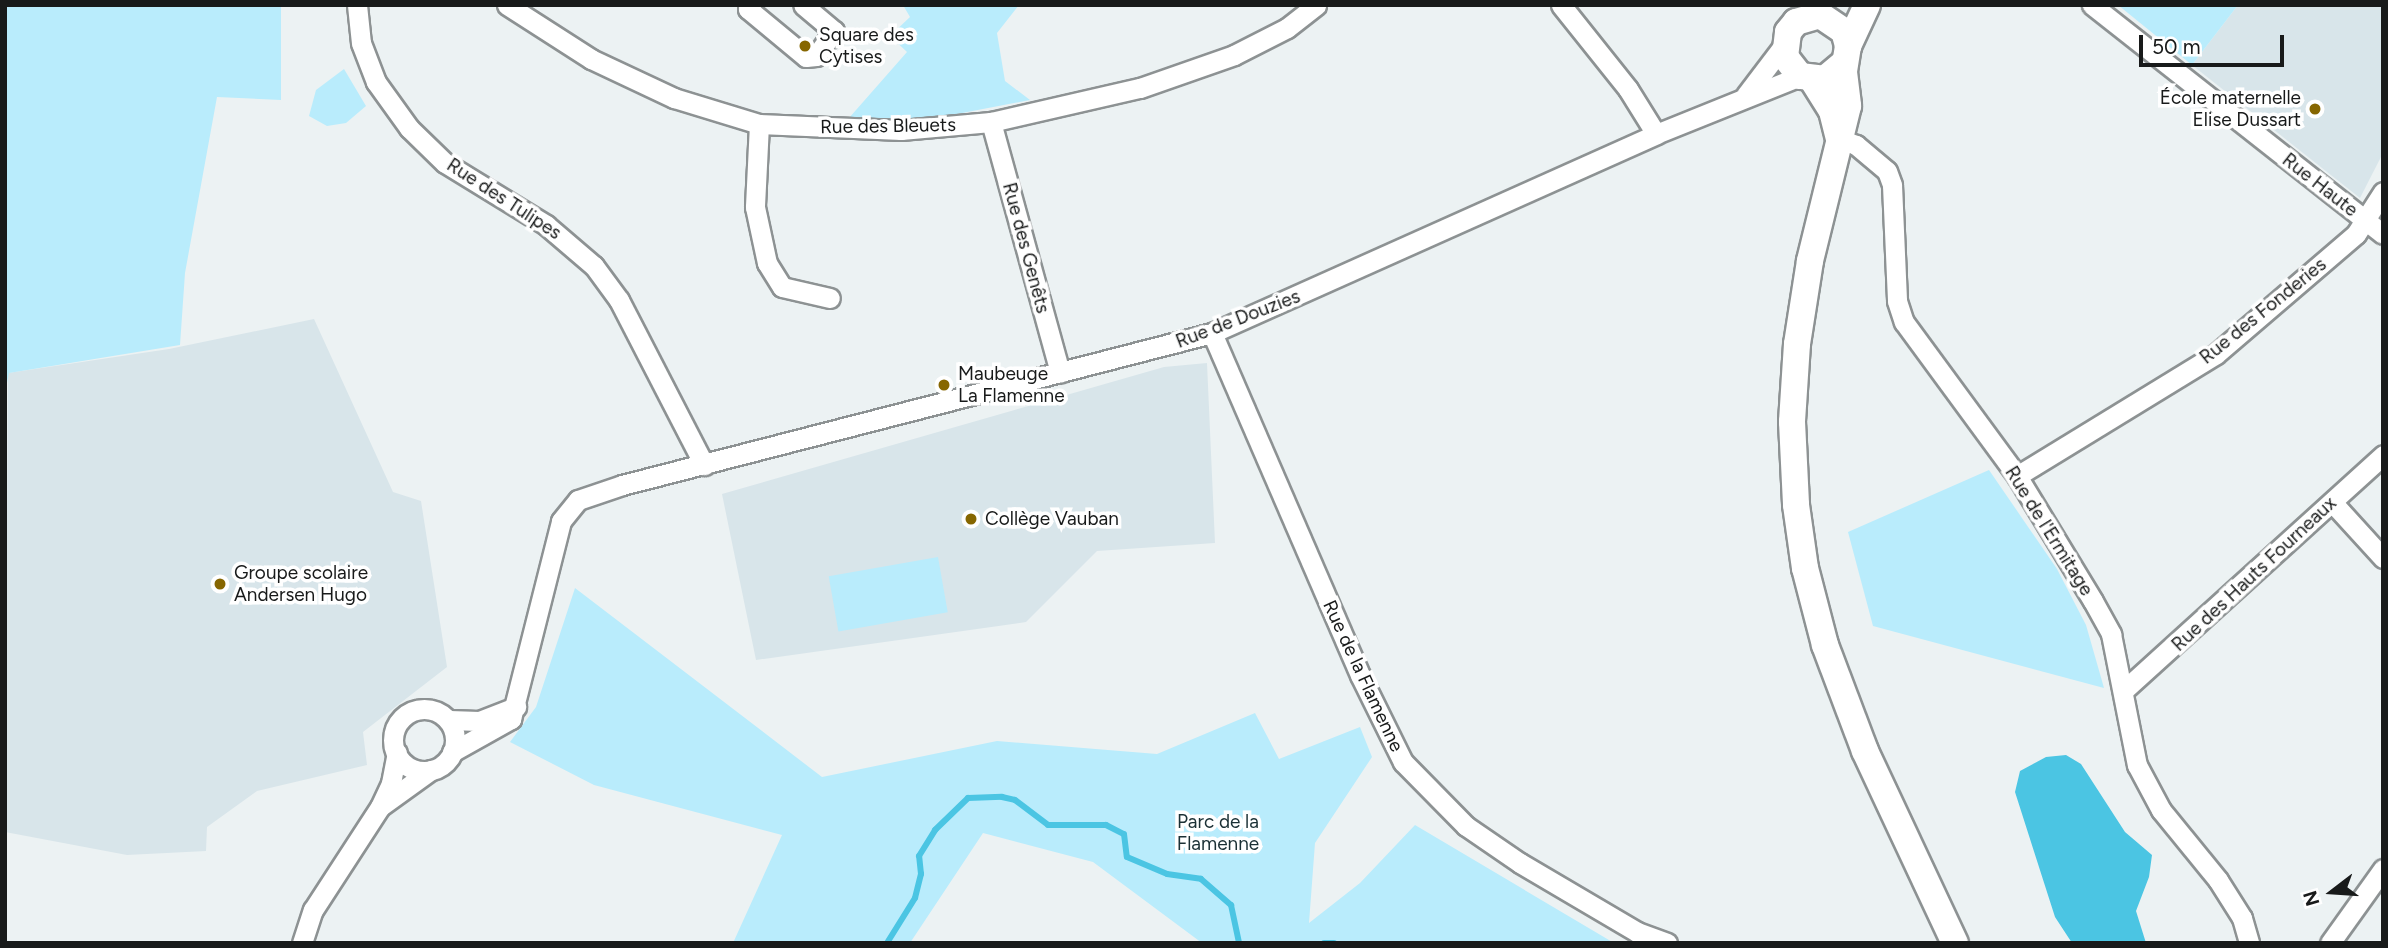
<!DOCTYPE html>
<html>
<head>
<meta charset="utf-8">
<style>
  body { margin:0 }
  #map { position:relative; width:2388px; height:948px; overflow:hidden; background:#ecf2f3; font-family:Figtree,sans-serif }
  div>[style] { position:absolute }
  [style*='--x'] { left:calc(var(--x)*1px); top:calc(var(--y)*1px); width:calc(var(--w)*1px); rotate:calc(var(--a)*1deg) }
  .built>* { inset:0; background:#d8e5ea }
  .green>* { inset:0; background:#b9ecfc; transform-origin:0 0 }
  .water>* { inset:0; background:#4bc5e3 }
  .stream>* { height:6px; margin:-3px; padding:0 3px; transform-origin:3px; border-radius:3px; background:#4bc5e3 }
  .roads { filter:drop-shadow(2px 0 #8d9293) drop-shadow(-2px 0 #8d9293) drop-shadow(0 2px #8d9293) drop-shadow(0 -2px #8d9293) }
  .street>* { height:19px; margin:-9.5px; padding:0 9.5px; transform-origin:9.5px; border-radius:9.5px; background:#fff }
  .street>.ring { margin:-9.5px; padding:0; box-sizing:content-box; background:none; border:19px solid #fff; border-radius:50% }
  .secondary>* { height:26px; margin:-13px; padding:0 13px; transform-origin:13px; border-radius:13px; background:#fff }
  .dots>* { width:19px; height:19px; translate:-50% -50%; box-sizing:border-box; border:4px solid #fff; border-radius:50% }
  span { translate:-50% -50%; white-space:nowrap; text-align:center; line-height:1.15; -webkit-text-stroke:7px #fff; paint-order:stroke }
  .poi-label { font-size:19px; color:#181a1a }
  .left { translate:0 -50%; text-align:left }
  .right { translate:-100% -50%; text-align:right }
  .street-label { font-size:19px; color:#181a1a }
  .park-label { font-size:19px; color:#1b3035 }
  .frame { position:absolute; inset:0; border:7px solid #181a1a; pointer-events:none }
  .north { position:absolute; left:2297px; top:857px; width:70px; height:70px; -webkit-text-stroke:5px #fff; paint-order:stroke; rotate:253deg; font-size:19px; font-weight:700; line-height:28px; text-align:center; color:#181a1a }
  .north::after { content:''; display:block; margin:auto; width:24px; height:32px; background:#181a1a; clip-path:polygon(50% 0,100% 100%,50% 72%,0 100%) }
  .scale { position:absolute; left:2139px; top:35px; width:145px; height:32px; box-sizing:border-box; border:4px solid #181a1a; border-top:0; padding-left:9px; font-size:21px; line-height:24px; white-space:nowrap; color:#181a1a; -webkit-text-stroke:5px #fff; paint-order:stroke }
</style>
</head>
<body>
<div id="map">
  <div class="built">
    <i style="clip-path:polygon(2238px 5px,2383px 5px,2383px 153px,2360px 198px,2192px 65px)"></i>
    <i style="clip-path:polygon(314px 319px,393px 492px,421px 501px,447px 667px,363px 732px,367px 765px,257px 791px,207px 827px,206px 851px,127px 855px,5px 832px,8px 373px,169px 349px)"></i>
    <i style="clip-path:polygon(1207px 363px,1215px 543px,1097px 551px,1026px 622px,756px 660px,722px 494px,1164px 367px)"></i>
  </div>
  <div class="green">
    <i style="clip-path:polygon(5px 5px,281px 5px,281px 100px,217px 97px,185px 273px,180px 345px,9px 373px,5px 393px)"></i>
    <i style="clip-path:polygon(903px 5px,1019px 5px,997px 33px,1005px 81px,1030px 100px,931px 119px,849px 118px,907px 52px,890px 36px,910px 17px)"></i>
    <i style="clip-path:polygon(2118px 5px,2238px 5px,2192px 65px)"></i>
    <i style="clip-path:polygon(344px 69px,366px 106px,346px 123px,327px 126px,309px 116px,316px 90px)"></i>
    <i style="clip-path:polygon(1989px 470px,2057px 569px,2086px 625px,2104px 688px,1873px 626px,1848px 532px)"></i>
    <i style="left:938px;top:557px;width:56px;height:111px;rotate:80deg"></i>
    <i style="clip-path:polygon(575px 588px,822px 777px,997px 741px,1157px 754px,1255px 713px,1279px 759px,1360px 727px,1372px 757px,1315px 843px,1309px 923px,1360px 883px,1415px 825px,1614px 943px,1202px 943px,1093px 862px,983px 833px,910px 943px,733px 943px,782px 835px,594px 785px,510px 742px,536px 707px)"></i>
  </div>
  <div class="water">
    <i style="clip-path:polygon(2066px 755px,2081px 764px,2125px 832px,2152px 855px,2149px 877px,2136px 911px,2146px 943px,2072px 943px,2055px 917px,2015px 792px,2020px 771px,2046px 757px)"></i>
  </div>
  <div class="stream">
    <i style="--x:887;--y:943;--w:53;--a:-58.1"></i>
    <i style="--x:915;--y:898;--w:25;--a:-76"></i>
    <i style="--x:921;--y:874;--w:18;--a:-96"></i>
    <i style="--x:919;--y:856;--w:31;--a:-58"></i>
    <i style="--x:935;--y:830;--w:46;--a:-44.1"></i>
    <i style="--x:968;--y:798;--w:34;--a:-2"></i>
    <i style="--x:1002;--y:797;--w:13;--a:13"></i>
    <i style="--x:1015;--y:800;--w:41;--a:37.1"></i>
    <i style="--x:1048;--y:825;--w:58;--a:0"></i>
    <i style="--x:1106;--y:825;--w:20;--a:27"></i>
    <i style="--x:1124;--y:834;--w:23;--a:83"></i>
    <i style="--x:1127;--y:857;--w:43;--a:23"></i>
    <i style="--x:1167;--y:874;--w:34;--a:8"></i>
    <i style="--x:1201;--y:879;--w:40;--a:41"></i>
    <i style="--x:1231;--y:905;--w:39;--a:78"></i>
    <i style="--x:1324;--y:943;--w:10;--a:0"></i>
  </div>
  <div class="roads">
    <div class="street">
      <i style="--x:357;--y:5;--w:38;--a:84"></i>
      <i style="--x:361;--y:43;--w:42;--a:69"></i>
      <i style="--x:376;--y:82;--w:57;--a:54.3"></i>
      <i style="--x:409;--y:128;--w:50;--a:44.2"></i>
      <i style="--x:445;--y:163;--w:119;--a:31.5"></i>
      <i style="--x:546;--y:225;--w:63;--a:40.5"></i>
      <i style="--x:594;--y:266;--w:42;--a:53.7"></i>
      <i style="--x:619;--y:300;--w:186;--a:62.7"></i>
      <i style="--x:507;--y:5;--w:100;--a:32.7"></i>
      <i style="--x:591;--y:59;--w:92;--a:25.2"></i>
      <i style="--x:674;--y:98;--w:89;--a:17"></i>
      <i style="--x:759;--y:124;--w:142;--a:2.4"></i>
      <i style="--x:901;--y:130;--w:90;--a:-5.1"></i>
      <i style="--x:991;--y:122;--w:153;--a:-12.9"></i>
      <i style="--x:1140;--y:88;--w:100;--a:-19.3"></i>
      <i style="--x:1234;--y:55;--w:59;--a:-27"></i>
      <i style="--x:1287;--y:28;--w:37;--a:-38"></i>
      <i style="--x:751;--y:5;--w:5;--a:127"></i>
      <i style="--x:748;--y:9;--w:75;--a:39.6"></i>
      <i style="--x:806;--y:57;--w:10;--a:-6"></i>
      <i style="--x:816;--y:56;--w:31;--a:-54"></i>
      <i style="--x:834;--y:31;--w:40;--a:-140"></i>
      <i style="--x:1561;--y:5;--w:107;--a:51.4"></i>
      <i style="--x:1628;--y:89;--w:53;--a:58.1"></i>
      <i style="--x:2092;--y:5;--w:370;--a:38.2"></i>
      <i style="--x:1746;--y:95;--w:63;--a:-52.8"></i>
      <i style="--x:991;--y:122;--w:260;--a:74.6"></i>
      <i style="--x:759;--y:124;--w:83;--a:92.8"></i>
      <i style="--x:755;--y:207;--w:57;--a:77.9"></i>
      <i style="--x:767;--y:263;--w:28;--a:58"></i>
      <i style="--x:782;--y:287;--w:49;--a:12.9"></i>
      <i style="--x:1839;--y:139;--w:18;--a:19"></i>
      <i style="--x:1856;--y:145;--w:40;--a:40"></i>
      <i style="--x:1887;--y:171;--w:15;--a:70"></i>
      <i style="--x:1892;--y:185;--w:116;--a:87.5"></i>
      <i style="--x:1897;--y:301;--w:22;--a:72"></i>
      <i style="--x:1904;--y:322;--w:191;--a:53.7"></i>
      <i style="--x:2017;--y:476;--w:146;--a:58.7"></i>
      <i style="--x:2093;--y:601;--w:38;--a:61"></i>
      <i style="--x:2111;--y:634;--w:134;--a:78.8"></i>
      <i style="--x:2137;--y:765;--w:51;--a:61.9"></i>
      <i style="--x:2161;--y:810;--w:90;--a:50.8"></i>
      <i style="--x:2218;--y:880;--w:45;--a:57.7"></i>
      <i style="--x:2242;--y:918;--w:26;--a:74"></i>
      <i style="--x:1212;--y:333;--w:373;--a:66.6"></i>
      <i style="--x:1360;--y:675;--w:97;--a:63.7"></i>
      <i style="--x:1403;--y:762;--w:90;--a:45.5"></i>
      <i style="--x:1466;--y:826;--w:65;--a:34.4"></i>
      <i style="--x:1520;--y:863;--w:136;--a:30.5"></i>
      <i style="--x:1637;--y:932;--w:32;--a:20"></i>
      <i style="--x:2017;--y:476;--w:233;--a:-31.5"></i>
      <i style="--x:2216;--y:354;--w:184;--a:-40.6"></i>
      <i style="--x:2356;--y:234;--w:50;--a:-57.3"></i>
      <i style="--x:2332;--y:502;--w:76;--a:47.7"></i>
      <i style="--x:2123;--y:691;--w:351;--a:-42.2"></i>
      <i class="ring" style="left:393px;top:709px;width:43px;height:43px"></i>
      <i style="--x:449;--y:720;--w:30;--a:2"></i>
      <i style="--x:479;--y:721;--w:40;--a:-21"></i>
      <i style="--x:452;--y:752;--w:68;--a:-29.2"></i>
      <i style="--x:511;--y:719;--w:204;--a:-75.8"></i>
      <i style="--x:561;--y:521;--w:27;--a:-51"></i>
      <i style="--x:578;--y:500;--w:46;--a:-18.8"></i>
      <i style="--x:622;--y:485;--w:609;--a:-14.45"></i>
      <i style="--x:1212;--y:333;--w:487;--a:-24.1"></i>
      <i style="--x:1656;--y:134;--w:155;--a:-21.9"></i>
      <i style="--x:381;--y:806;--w:62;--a:-35.8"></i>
      <i style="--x:302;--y:943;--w:35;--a:-72"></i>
      <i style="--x:313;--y:910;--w:123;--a:-57"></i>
      <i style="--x:380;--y:807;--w:26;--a:-65"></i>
      <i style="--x:391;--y:783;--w:31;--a:-79"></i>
      <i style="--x:2330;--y:943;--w:91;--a:-54.4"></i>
    </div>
    <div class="secondary">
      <i style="--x:1848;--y:46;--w:45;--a:-65.1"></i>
      <i style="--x:1844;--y:63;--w:25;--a:140"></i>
      <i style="--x:1825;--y:79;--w:25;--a:-173"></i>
      <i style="--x:1800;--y:76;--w:24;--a:-128"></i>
      <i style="--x:1785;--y:57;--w:25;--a:-83"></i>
      <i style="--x:1788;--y:32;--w:13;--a:-51"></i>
      <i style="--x:1796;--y:22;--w:25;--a:-16"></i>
      <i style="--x:1820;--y:15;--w:29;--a:34"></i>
      <i style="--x:1844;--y:31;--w:16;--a:75"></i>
      <i style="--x:1848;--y:46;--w:26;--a:99"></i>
      <i style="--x:1844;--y:72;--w:34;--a:83"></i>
      <i style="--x:1848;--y:106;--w:160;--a:103.8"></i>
      <i style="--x:1810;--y:261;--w:84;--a:98.9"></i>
      <i style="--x:1797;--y:344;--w:78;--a:93.7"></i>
      <i style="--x:1792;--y:422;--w:83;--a:87.2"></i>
      <i style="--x:1796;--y:505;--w:64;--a:81.9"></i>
      <i style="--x:1805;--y:568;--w:80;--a:75.4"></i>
      <i style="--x:1825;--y:645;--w:113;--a:69.3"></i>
      <i style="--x:1865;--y:751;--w:212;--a:64.9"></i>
      <i style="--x:1812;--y:79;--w:38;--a:58"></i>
      <i style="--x:1832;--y:111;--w:29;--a:76"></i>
    </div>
  </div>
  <div class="dots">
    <i style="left:805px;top:46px;background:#866600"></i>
    <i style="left:2315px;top:109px;background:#866600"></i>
    <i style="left:944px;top:385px;background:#866600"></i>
    <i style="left:971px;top:519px;background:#866600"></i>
    <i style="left:220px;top:584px;background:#866600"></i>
  </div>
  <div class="poi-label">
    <span class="left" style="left:819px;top:46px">Square des<br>Cytises</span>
    <span class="right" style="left:2301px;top:109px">École maternelle<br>Elise Dussart</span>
    <span class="left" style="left:958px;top:385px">Maubeuge<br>La Flamenne</span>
    <span class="left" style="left:985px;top:519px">Collège Vauban</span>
    <span class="left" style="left:234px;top:584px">Groupe scolaire<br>Andersen Hugo</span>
  </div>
  <div class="street-label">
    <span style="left:888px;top:126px;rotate:-1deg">Rue des Bleuets</span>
    <span style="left:2320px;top:185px;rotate:38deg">Rue Haute</span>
    <span style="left:504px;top:199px;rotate:33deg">Rue des Tulipes</span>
    <span style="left:1026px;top:248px;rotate:75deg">Rue des Genêts</span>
    <span style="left:2263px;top:311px;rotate:-39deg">Rue des Fonderies</span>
    <span style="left:1238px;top:319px;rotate:-21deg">Rue de Douzies</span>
    <span style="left:2049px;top:531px;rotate:58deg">Rue de l'Ermitage</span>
    <span style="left:2254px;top:574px;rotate:-43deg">Rue des Hauts Fourneaux</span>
    <span style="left:1363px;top:676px;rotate:65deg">Rue de la Flamenne</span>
  </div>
  <div class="park-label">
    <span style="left:1218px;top:833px">Parc de la<br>Flamenne</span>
  </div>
  <div class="frame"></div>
  <div class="north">N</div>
  <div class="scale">50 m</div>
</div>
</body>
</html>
